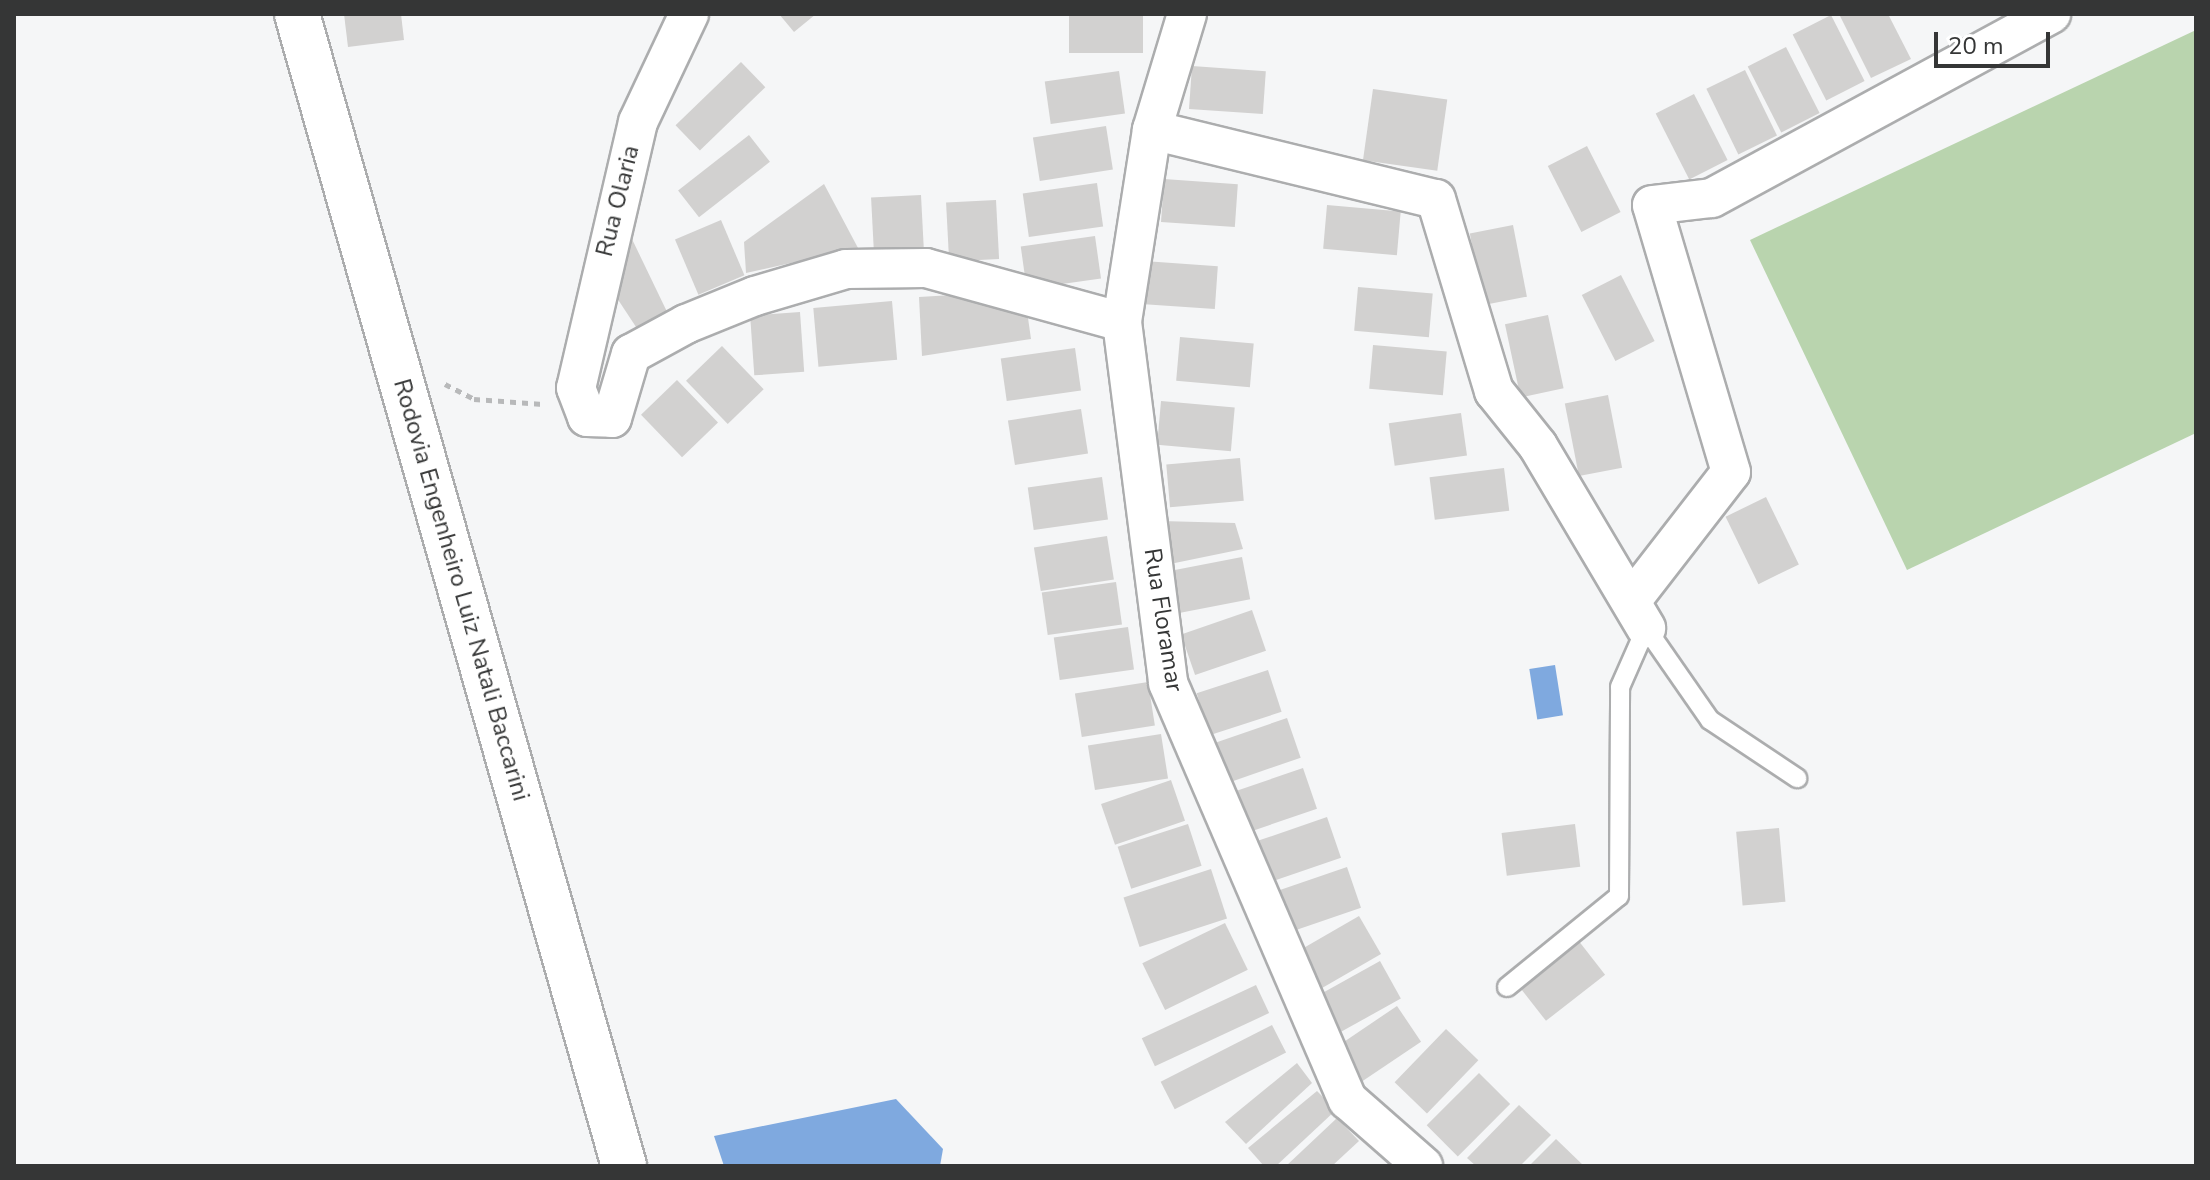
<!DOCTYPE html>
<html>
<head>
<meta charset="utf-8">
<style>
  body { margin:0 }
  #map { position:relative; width:2210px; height:1180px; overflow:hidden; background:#f5f6f7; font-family:"Nunito Sans",sans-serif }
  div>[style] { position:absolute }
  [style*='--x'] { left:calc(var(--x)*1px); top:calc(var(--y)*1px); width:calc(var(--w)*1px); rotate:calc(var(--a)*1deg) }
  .green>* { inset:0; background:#b9d4ae }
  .water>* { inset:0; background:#7fa9df; transform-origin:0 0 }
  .building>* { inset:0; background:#d2d1d0; transform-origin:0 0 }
  .path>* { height:5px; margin-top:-2.5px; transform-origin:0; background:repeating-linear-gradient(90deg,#b8b9ba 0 6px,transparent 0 12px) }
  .roads { filter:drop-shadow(2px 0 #acadae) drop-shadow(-2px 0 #acadae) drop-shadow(0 2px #acadae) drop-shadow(0 -2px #acadae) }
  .lane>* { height:18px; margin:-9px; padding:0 9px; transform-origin:9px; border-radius:9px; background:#fff }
  .street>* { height:38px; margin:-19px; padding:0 19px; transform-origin:19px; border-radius:19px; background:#fff }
  .secondary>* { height:44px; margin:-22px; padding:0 22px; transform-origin:22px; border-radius:22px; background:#fff }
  span { translate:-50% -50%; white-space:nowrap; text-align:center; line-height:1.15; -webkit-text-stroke:7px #fff; paint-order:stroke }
  .street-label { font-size:24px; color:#353636 }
  .frame { position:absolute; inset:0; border:16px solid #353636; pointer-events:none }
  .scale { position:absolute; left:1934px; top:32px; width:116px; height:36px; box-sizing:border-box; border:4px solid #353636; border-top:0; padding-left:10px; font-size:24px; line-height:28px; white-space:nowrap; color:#353636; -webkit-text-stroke:6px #fff; paint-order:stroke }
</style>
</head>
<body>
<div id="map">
  <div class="green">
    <i style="clip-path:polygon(2196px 30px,2196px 433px,1907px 570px,1750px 240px)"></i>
  </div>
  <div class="water">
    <i style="left:1555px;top:665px;width:51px;height:26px;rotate:81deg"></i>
    <i style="clip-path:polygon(896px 1099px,943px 1149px,940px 1166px,724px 1166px,714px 1136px)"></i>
  </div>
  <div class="building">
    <i style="clip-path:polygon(344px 14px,401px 14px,404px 40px,348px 47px)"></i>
    <i style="clip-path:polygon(779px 14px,816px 14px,794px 32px)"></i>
    <i style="left:1069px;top:14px;width:74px;height:39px"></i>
    <i style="clip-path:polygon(1839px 14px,1888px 14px,1911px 59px,1871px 78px)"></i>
    <i style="left:1831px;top:15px;width:74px;height:43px;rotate:63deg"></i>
    <i style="left:1786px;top:47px;width:74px;height:43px;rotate:63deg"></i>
    <i style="left:741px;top:62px;width:35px;height:91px;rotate:46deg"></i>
    <i style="left:1192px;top:66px;width:74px;height:43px;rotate:4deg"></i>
    <i style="left:1745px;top:70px;width:73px;height:43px;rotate:64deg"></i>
    <i style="left:1119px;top:71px;width:43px;height:75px;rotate:82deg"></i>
    <i style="left:1373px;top:89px;width:75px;height:72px;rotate:8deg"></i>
    <i style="left:1694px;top:94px;width:74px;height:43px;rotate:63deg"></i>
    <i style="left:1106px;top:126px;width:44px;height:74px;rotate:81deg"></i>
    <i style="left:749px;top:135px;width:34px;height:90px;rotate:52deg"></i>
    <i style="left:1587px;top:146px;width:74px;height:44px;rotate:63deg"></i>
    <i style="left:1164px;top:179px;width:74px;height:43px;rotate:4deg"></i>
    <i style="left:1097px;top:183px;width:44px;height:75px;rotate:82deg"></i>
    <i style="clip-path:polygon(824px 184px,858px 248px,746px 273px,744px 242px)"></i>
    <i style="left:921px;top:195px;width:60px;height:50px;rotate:87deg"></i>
    <i style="left:996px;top:200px;width:59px;height:50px;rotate:87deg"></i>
    <i style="left:1327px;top:205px;width:74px;height:44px;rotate:5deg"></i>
    <i style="left:721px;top:220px;width:60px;height:50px;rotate:67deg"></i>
    <i style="left:1513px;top:225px;width:73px;height:44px;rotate:79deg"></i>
    <i style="left:1095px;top:236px;width:43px;height:75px;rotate:82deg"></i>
    <i style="clip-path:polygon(631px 237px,670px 318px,640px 333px,611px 289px)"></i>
    <i style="left:1144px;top:261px;width:74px;height:43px;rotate:4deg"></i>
    <i style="left:1621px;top:275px;width:74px;height:44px;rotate:63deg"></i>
    <i style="left:1358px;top:287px;width:75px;height:44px;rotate:5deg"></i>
    <i style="clip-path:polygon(969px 294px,1027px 311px,1031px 339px,922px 356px,919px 297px)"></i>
    <i style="left:892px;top:301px;width:59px;height:79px;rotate:85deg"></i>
    <i style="left:800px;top:312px;width:60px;height:50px;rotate:86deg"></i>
    <i style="left:1548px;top:315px;width:75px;height:44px;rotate:78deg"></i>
    <i style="left:1180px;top:337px;width:74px;height:44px;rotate:5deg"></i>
    <i style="left:1373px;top:345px;width:74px;height:44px;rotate:5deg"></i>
    <i style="left:722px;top:346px;width:60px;height:50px;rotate:46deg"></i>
    <i style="left:1075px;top:348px;width:43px;height:75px;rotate:82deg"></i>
    <i style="left:677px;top:380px;width:59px;height:50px;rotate:46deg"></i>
    <i style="left:1608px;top:395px;width:74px;height:44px;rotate:79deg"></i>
    <i style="left:1161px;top:401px;width:74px;height:44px;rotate:5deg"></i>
    <i style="left:1081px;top:409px;width:45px;height:74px;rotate:81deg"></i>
    <i style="left:1461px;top:413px;width:43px;height:73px;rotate:82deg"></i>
    <i style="left:1240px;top:458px;width:43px;height:74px;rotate:85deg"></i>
    <i style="left:1504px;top:468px;width:43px;height:75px;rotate:83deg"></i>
    <i style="left:1102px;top:477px;width:43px;height:75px;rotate:82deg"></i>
    <i style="left:1766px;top:497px;width:75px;height:45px;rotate:64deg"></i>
    <i style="clip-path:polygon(1161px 521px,1235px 523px,1243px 549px,1170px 564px)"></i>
    <i style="left:1107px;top:536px;width:44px;height:74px;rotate:81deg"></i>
    <i style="left:1242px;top:557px;width:43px;height:75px;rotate:79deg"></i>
    <i style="left:1116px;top:582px;width:43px;height:75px;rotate:82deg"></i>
    <i style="left:1252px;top:610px;width:43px;height:75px;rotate:71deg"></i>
    <i style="left:1128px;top:627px;width:43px;height:75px;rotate:82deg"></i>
    <i style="left:1268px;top:670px;width:44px;height:75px;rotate:72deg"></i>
    <i style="left:1148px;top:682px;width:44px;height:74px;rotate:81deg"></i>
    <i style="left:1287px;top:718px;width:42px;height:75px;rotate:71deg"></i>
    <i style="left:1161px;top:734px;width:45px;height:74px;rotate:81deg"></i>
    <i style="left:1303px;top:768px;width:43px;height:74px;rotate:71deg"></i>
    <i style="left:1171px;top:780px;width:43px;height:74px;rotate:71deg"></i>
    <i style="left:1327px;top:817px;width:43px;height:74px;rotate:71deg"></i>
    <i style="left:1188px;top:824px;width:44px;height:74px;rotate:72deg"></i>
    <i style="left:1575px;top:824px;width:43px;height:74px;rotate:83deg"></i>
    <i style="left:1779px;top:828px;width:74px;height:43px;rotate:85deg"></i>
    <i style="left:1347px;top:867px;width:43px;height:74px;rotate:71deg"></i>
    <i style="left:1211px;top:869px;width:52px;height:92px;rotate:72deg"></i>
    <i style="left:1359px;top:916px;width:44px;height:74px;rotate:60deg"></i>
    <i style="left:1225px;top:923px;width:52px;height:92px;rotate:64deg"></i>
    <i style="left:1578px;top:940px;width:44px;height:75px;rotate:52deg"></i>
    <i style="left:1380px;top:961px;width:43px;height:74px;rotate:61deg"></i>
    <i style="left:1256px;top:985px;width:31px;height:126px;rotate:65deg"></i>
    <i style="left:1397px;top:1006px;width:43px;height:74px;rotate:56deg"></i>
    <i style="left:1272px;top:1025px;width:31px;height:125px;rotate:63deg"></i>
    <i style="left:1446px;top:1029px;width:45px;height:74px;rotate:44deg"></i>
    <i style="clip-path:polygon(1297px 1063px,1312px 1083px,1246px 1144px,1225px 1122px)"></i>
    <i style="left:1479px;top:1073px;width:44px;height:74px;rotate:45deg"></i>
    <i style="clip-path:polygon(1317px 1091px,1336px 1110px,1276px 1166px,1264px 1166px,1248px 1148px)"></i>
    <i style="clip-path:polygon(1519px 1105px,1551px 1135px,1520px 1166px,1476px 1166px,1467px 1158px)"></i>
    <i style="clip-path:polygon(1337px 1118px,1359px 1141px,1332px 1166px,1286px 1166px)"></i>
    <i style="clip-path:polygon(1556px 1139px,1584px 1166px,1529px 1166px)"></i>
  </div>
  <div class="path">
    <i style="--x:445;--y:384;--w:33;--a:27"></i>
    <i style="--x:474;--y:399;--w:69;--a:4.1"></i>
  </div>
  <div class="roads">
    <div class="lane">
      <i style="--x:1646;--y:628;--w:112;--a:55.2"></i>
      <i style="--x:1710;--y:720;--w:105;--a:33.7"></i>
      <i style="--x:1507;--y:987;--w:144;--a:-39.1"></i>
      <i style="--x:1619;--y:896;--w:209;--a:-89.7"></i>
      <i style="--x:1620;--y:687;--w:64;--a:-66.2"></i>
    </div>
    <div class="street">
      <i style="--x:689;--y:14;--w:119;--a:115.3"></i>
      <i style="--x:638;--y:122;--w:273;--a:103.1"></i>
      <i style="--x:576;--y:388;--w:31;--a:69"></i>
      <i style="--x:587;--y:417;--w:25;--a:2"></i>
      <i style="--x:612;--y:418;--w:67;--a:-73.5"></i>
      <i style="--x:631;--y:354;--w:63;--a:-28.6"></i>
      <i style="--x:686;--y:324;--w:74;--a:-22.1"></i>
      <i style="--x:755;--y:296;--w:95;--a:-16.5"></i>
      <i style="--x:846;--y:269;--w:80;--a:-0.7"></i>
      <i style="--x:926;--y:268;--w:203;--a:15.4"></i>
      <i style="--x:1187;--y:14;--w:121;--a:106.8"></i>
      <i style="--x:1152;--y:130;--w:194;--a:98.9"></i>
      <i style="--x:1122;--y:322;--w:364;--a:82.7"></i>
      <i style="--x:1168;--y:683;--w:454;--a:66.7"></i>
      <i style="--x:1348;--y:1100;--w:100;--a:41.3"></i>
      <i style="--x:1152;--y:130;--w:292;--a:13.7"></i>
      <i style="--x:1436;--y:199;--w:201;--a:73.2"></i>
      <i style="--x:1494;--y:391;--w:70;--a:51.3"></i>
      <i style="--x:1538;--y:446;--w:212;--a:59.3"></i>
      <i style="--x:1631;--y:601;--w:163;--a:-52.2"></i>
      <i style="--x:1731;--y:472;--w:278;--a:-106.5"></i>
      <i style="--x:1652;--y:205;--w:60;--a:-6.7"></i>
      <i style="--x:1712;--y:198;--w:386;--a:-28.5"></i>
    </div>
    <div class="secondary">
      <i style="--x:297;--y:14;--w:1198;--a:74.15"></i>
    </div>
  </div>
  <div class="street-label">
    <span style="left:618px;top:201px;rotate:-76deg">Rua Olaria</span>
    <span style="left:461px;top:590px;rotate:74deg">Rodovia Engenheiro Luiz Natali Baccarini</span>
    <span style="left:1163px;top:620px;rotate:81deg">Rua Floramar</span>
  </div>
  <div class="frame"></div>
  <div class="scale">20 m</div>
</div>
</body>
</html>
